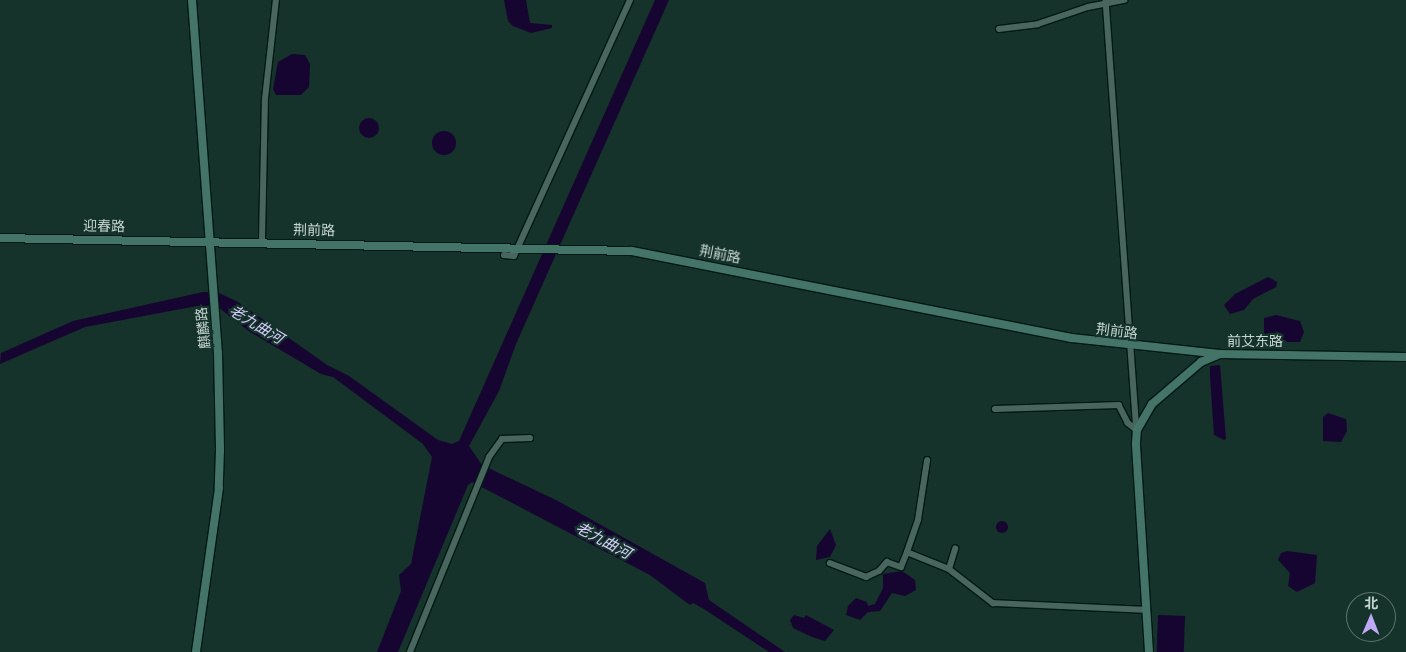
<!DOCTYPE html>
<html>
<head>
<meta charset="utf-8">
<style>
  body { margin:0 }
  #map { position:relative; width:1406px; height:652px; overflow:hidden; background:#15322b; font-family:"Roboto Condensed","Noto Sans SC",sans-serif }
  div>[style] { position:absolute }
  [style*='--x'] { left:calc(var(--x)*1px); top:calc(var(--y)*1px); width:calc(var(--w)*1px); rotate:calc(var(--a)*1deg) }
  .water>* { inset:0; background:#160530; transform-origin:0 0 }
  .round { border-radius:50% }
  .roads { filter:drop-shadow(1px 0 #001913) drop-shadow(-1px 0 #001913) drop-shadow(0 1px #001913) drop-shadow(0 -1px #001913) }
  .street>* { height:5.5px; margin:-2.75px; padding:0 2.75px; transform-origin:2.75px; border-radius:2.75px; background:#48665d }
  .secondary>* { height:8px; margin:-4px; padding:0 4px; transform-origin:4px; border-radius:4px; background:#447467 }
  span { translate:-50% -50%; white-space:nowrap; text-align:center; line-height:1.15; -webkit-text-stroke:4.5px #15322b; paint-order:stroke }
  .street-label { font-size:14px; color:#c6d6d1 }
  .water-label { font-size:15px; color:#d9cefe; font-style:italic }
  .north { position:absolute; left:1346px; top:592px; width:50px; height:50px; box-sizing:border-box; background:#15322b; border:1px solid #5c746d; border-radius:50%; rotate:1deg; font-size:14px; font-weight:700; line-height:20px; text-align:center; color:#c6d6d1 }
  .north::after { content:''; display:block; margin:auto; width:18px; height:22px; background:#bda9f5; clip-path:polygon(50% 0,100% 100%,50% 72%,0 100%) }
</style>
</head>
<body>
<div id="map">
  <div class="water">
    <i style="clip-path:polygon(504px 0,526px 0,530px 23px,552px 25px,552px 28px,531px 33px,513px 26px,508px 21px)"></i>
    <i style="clip-path:polygon(655px 0,669px 0,516px 344px,499px 391px,469px 446px,482px 465px,558px 501px,705px 583px,709px 600px,785px 652px,769px 652px,704px 609px,693px 603px,690px 605px,650px 575px,472px 482px,468px 485px,398px 652px,377px 652px,401px 591px,399px 575px,411px 564px,432px 457px,423px 444px,333px 377px,321px 374px,250px 332px,218px 307px,197px 306px,85px 327px,0 364px,1px 353px,73px 321px,203px 292px,219px 293px,238px 302px,327px 365px,349px 376px,438px 440px,452px 444px,459px 441px)"></i>
    <i style="clip-path:polygon(292px 54px,305px 55px,310px 64px,309px 87px,301px 95px,276px 95px,273px 89px,278px 62px)"></i>
    <i class="round" style="left:359px;top:118px;width:20px;height:20px"></i>
    <i class="round" style="left:432px;top:131px;width:24px;height:24px"></i>
    <i style="clip-path:polygon(1268px 277px,1277px 282px,1276px 287px,1253px 299px,1244px 310px,1230px 314px,1224px 305px,1235px 294px)"></i>
    <i style="clip-path:polygon(1276px 315px,1300px 321px,1304px 332px,1300px 342px,1283px 342px,1264px 335px,1264px 318px)"></i>
    <i style="clip-path:polygon(1220px 365px,1226px 439px,1224px 440px,1214px 435px,1210px 376px,1210px 366px)"></i>
    <i style="clip-path:polygon(1328px 413px,1346px 419px,1347px 431px,1341px 442px,1323px 441px,1323px 417px)"></i>
    <i class="round" style="left:996px;top:521px;width:12px;height:12px"></i>
    <i style="clip-path:polygon(830px 529px,836px 545px,830px 557px,816px 560px,817px 546px)"></i>
    <i style="clip-path:polygon(1287px 551px,1317px 555px,1315px 583px,1297px 592px,1288px 586px,1290px 573px,1278px 560px,1281px 553px)"></i>
    <i style="clip-path:polygon(902px 571px,915px 580px,916px 590px,905px 596px,892px 593px,880px 611px,868px 612px,860px 620px,846px 615px,848px 606px,856px 598px,867px 602px,868px 606px,875px 604px,883px 588px,883px 574px)"></i>
    <i style="clip-path:polygon(794px 615px,804px 618px,806px 615px,834px 630px,825px 641px,812px 637px,793px 628px,790px 620px)"></i>
    <i style="left:1158px;top:615px;width:27px;height:37px;rotate:2deg"></i>
  </div>
  <div class="roads">
    <div class="street">
      <i style="--x:1106;--y:0;--w:431;--a:85.9"></i>
      <i style="--x:999;--y:29;--w:39;--a:-7"></i>
      <i style="--x:1038;--y:24;--w:53;--a:-18.8"></i>
      <i style="--x:1088;--y:7;--w:37;--a:-11"></i>
      <i style="--x:262;--y:239;--w:140;--a:-88.8"></i>
      <i style="--x:265;--y:99;--w:100;--a:-83.7"></i>
      <i style="--x:504;--y:255;--w:10;--a:6"></i>
      <i style="--x:514;--y:256;--w:281;--a:-65.6"></i>
      <i style="--x:995;--y:409;--w:124;--a:-1.8"></i>
      <i style="--x:1119;--y:405;--w:20;--a:63"></i>
      <i style="--x:1128;--y:423;--w:11;--a:38"></i>
      <i style="--x:907;--y:552;--w:34;--a:-71"></i>
      <i style="--x:918;--y:520;--w:60;--a:-81.3"></i>
      <i style="--x:830;--y:563;--w:39;--a:21"></i>
      <i style="--x:866;--y:577;--w:14;--a:-25"></i>
      <i style="--x:879;--y:571;--w:12;--a:-48"></i>
      <i style="--x:887;--y:562;--w:15;--a:20"></i>
      <i style="--x:901;--y:567;--w:16;--a:-68"></i>
      <i style="--x:907;--y:552;--w:45;--a:22"></i>
      <i style="--x:949;--y:569;--w:56;--a:37.7"></i>
      <i style="--x:993;--y:603;--w:153;--a:2.6"></i>
      <i style="--x:949;--y:569;--w:21;--a:-73"></i>
      <i style="--x:410;--y:652;--w:210;--a:-67.9"></i>
      <i style="--x:489;--y:457;--w:22;--a:-54"></i>
      <i style="--x:502;--y:439;--w:28;--a:-2"></i>
    </div>
    <div class="secondary">
      <i style="--x:192;--y:0;--w:354;--a:85.8"></i>
      <i style="--x:218;--y:353;--w:97;--a:88.8"></i>
      <i style="--x:220;--y:450;--w:38;--a:92"></i>
      <i style="--x:219;--y:488;--w:166;--a:98"></i>
      <i style="--x:0;--y:238;--w:632;--a:1.18"></i>
      <i style="--x:632;--y:251;--w:448;--a:11.2"></i>
      <i style="--x:1071;--y:338;--w:150;--a:6.1"></i>
      <i style="--x:1149;--y:652;--w:209;--a:-93.6"></i>
      <i style="--x:1136;--y:443;--w:13;--a:-86"></i>
      <i style="--x:1137;--y:430;--w:30;--a:-60"></i>
      <i style="--x:1152;--y:404;--w:65;--a:-40.6"></i>
      <i style="--x:1201;--y:362;--w:21;--a:-23"></i>
      <i style="--x:1220;--y:354;--w:186;--a:0.9"></i>
    </div>
  </div>
  <div class="street-label">
    <span style="left:104px;top:226px;rotate:1deg">迎春路</span>
    <span style="left:314px;top:230px;rotate:1deg">荆前路</span>
    <span style="left:720px;top:254px;rotate:11deg">荆前路</span>
    <span style="left:203px;top:328px;rotate:-96deg">麒麟路</span>
    <span style="left:1117px;top:331px;rotate:7deg">荆前路</span>
    <span style="left:1255px;top:341px">前艾东路</span>
  </div>
  <div class="water-label">
    <span style="left:256px;top:325px;rotate:31deg">老九曲河</span>
    <span style="left:603px;top:541px;rotate:28deg">老九曲河</span>
  </div>
  <div class="north">北</div>
</div>
</body>
</html>
